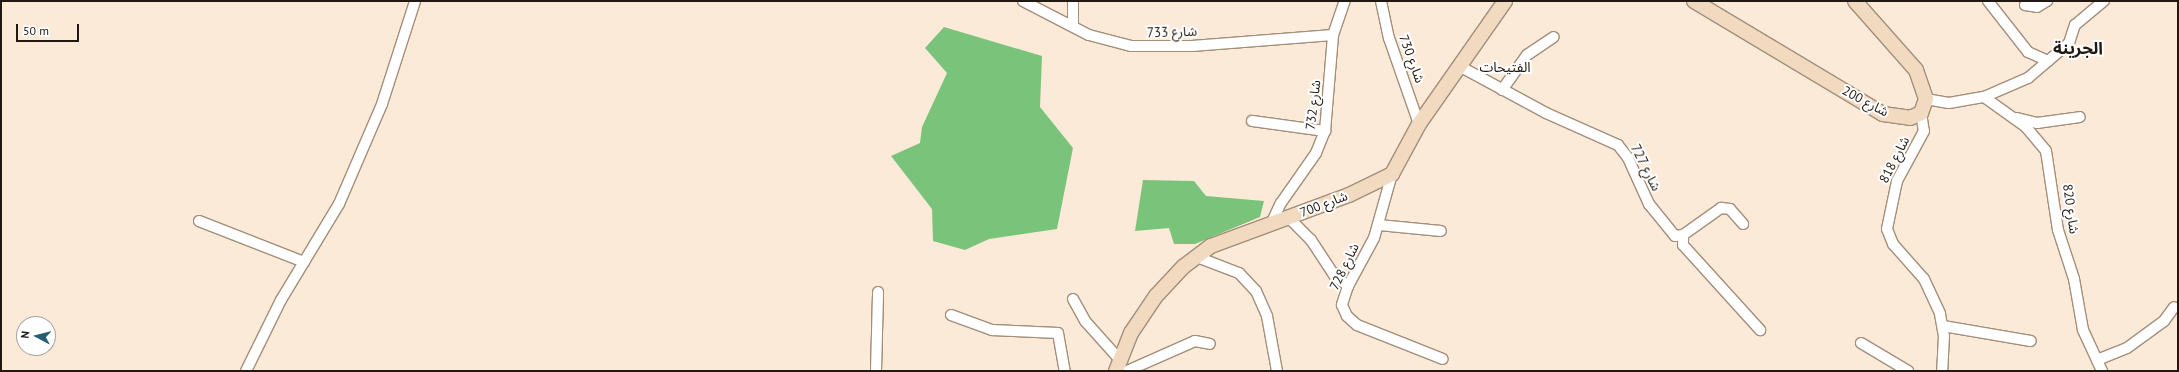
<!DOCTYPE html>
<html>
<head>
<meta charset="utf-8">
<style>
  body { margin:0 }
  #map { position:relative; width:2179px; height:372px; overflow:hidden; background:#fcead8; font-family:"PT Sans","Noto Sans Arabic",sans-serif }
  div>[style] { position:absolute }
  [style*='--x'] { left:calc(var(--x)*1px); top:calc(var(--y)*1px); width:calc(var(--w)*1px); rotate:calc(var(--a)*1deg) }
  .forest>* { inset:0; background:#7ac37a }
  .roads { filter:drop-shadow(1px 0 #a38e7a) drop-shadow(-1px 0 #a38e7a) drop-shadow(0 1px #a38e7a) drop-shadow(0 -1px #a38e7a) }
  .street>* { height:10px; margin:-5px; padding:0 5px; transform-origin:5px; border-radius:5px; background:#fff }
  .secondary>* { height:14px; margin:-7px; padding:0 7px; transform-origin:7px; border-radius:7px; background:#f2dac0 }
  span { translate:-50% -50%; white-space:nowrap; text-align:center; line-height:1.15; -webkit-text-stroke:4px #fff; paint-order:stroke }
  .street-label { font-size:13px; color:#201811 }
  .neighbourhood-label { font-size:14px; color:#201811 }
  .district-label { font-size:17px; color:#201811; font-weight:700 }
  .frame { position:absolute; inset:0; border:2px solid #201811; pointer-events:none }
  .north { position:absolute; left:16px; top:316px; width:40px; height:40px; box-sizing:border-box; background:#fff; border:1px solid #a6a3a0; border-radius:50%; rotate:277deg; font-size:11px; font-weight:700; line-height:16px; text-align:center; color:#201811 }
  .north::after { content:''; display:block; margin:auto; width:14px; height:18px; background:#265d77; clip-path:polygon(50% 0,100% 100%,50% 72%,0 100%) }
  .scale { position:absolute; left:16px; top:24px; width:63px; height:18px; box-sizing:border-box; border:2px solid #201811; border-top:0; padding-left:5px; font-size:12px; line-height:14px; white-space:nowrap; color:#201811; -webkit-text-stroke:3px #fff; paint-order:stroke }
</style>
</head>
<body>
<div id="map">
  <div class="forest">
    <i style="clip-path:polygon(944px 27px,1042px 56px,1040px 107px,1073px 148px,1057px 229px,989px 239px,965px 250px,933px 241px,932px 209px,891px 156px,920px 143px,922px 127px,947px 73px,925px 48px)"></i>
    <i style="clip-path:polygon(1143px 180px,1194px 181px,1206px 196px,1264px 201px,1260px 217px,1195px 244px,1174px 244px,1169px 228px,1135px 231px)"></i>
  </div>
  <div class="roads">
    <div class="street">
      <i style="--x:1023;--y:1;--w:74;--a:27.3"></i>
      <i style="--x:1089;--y:35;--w:43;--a:14.7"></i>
      <i style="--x:1131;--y:46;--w:61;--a:0"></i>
      <i style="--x:1192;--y:46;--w:141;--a:-4.5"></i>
      <i style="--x:1381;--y:1;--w:38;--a:78"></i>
      <i style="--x:1389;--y:38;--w:91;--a:70.8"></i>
      <i style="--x:1988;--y:1;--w:65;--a:51.9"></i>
      <i style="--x:2028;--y:52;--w:22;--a:24"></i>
      <i style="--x:2025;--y:5;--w:12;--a:9"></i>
      <i style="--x:2037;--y:7;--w:12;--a:-31"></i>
      <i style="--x:1073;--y:24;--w:23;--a:-90"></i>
      <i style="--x:1461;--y:67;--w:97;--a:28.4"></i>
      <i style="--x:1546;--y:113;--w:79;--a:24"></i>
      <i style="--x:1618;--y:145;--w:16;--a:52"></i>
      <i style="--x:1628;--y:158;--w:51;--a:65.5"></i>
      <i style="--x:1649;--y:204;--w:41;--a:50.9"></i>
      <i style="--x:1675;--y:236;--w:8;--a:-7"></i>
      <i style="--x:1683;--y:235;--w:10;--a:90"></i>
      <i style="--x:1683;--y:245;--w:115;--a:47.8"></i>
      <i style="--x:1502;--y:90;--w:43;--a:-54.5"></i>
      <i style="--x:1527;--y:55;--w:32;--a:-34"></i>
      <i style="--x:1984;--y:97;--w:52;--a:35.5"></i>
      <i style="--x:2026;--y:127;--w:31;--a:50"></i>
      <i style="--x:2046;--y:151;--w:80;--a:81.4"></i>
      <i style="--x:2058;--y:230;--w:52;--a:71.9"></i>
      <i style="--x:2074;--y:279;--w:52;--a:80"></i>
      <i style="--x:2083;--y:330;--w:45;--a:65.1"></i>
      <i style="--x:1926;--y:99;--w:23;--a:10"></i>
      <i style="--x:1949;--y:103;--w:36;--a:-10"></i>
      <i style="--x:1984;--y:97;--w:48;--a:-23.4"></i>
      <i style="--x:2028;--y:78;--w:54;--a:-40.5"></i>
      <i style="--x:2069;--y:43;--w:19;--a:-72"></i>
      <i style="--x:2075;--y:25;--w:38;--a:-40"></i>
      <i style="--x:1921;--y:113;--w:18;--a:81"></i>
      <i style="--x:1924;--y:131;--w:57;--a:118.4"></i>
      <i style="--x:1897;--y:181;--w:49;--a:101.8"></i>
      <i style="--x:1887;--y:229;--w:16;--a:68"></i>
      <i style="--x:1893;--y:244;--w:47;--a:48.5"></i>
      <i style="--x:1924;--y:279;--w:38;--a:65"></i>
      <i style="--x:1940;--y:314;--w:22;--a:80"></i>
      <i style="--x:1944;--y:336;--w:35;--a:93"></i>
      <i style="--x:2017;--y:118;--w:21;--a:14"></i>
      <i style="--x:2037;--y:123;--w:43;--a:-7.9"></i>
      <i style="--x:1252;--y:121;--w:74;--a:7.8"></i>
      <i style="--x:1392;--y:174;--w:66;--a:105.7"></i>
      <i style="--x:1374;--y:238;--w:55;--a:118.4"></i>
      <i style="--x:1348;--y:286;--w:20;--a:108"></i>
      <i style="--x:1342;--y:305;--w:12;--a:66"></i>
      <i style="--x:1347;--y:316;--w:13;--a:42"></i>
      <i style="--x:1357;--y:325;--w:92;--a:21.6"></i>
      <i style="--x:1289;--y:218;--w:31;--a:45"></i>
      <i style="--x:1311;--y:240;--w:42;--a:56.7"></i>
      <i style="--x:1334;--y:275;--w:18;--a:38"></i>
      <i style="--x:199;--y:221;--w:113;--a:21.3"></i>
      <i style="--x:1271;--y:224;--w:23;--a:-65"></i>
      <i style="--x:1281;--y:203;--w:61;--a:-55"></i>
      <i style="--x:1316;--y:153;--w:24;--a:-68"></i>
      <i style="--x:1325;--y:131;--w:96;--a:-85.2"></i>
      <i style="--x:1333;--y:35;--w:36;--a:-71"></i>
      <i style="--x:1379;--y:225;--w:62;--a:5.5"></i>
      <i style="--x:1683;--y:235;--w:47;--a:-35.4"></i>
      <i style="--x:1721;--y:208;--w:9;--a:6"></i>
      <i style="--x:1730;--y:209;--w:20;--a:49"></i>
      <i style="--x:1197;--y:257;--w:45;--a:20.9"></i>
      <i style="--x:1239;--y:273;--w:25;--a:47"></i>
      <i style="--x:1256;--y:291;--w:27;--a:66"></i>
      <i style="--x:1267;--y:316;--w:56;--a:79.7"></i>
      <i style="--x:1073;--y:299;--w:26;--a:61"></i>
      <i style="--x:1086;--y:322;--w:51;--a:48.2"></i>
      <i style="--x:951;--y:315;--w:44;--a:20.1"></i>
      <i style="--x:992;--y:330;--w:66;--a:2.6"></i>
      <i style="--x:1058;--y:333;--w:39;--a:80"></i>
      <i style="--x:1943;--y:326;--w:89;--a:9.7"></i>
      <i style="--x:1861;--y:343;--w:55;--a:30.8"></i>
      <i style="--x:2097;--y:360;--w:32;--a:-22"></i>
      <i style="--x:2127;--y:348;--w:46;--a:-36.1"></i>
      <i style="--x:2164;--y:321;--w:17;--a:-54"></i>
      <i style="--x:246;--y:371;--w:79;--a:-63.8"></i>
      <i style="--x:281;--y:300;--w:112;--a:-58.9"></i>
      <i style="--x:339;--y:204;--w:109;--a:-66.7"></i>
      <i style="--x:382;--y:104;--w:108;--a:-72.2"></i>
      <i style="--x:876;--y:371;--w:79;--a:-88.5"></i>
      <i style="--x:1127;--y:371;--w:74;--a:-23.8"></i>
      <i style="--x:1195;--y:341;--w:15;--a:11"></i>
    </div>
    <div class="secondary">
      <i style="--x:1694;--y:1;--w:220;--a:30.9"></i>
      <i style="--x:1883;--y:114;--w:27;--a:8"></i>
      <i style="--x:1910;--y:118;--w:12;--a:-24"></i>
      <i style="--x:1921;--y:113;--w:15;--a:-70"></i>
      <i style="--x:1926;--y:99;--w:31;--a:-109"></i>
      <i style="--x:1916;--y:70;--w:92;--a:-131.5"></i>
      <i style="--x:1116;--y:371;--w:41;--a:-68.5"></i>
      <i style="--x:1131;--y:333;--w:45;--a:-56"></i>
      <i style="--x:1156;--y:296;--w:40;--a:-47"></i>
      <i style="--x:1183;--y:267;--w:35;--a:-37"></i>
      <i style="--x:1211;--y:246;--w:147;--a:-20.3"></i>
      <i style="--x:1349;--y:195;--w:48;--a:-26"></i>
      <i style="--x:1392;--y:174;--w:57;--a:-61.6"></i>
      <i style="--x:1419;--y:124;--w:150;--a:-55"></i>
    </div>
  </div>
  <div class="street-label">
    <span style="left:1172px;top:33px;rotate:-2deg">شارع 733</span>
    <span style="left:1411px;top:59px;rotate:70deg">شارع 730</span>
    <span style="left:1865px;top:102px;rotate:28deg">شارع 200</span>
    <span style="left:1314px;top:105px;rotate:-83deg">شارع 732</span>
    <span style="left:1895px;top:160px;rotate:-63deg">شارع 818</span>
    <span style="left:1645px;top:168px;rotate:63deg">شارع 727</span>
    <span style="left:1324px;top:205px;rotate:-21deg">شارع 700</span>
    <span style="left:2070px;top:209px;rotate:82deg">شارع 820</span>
    <span style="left:1345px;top:267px;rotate:-64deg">شارع 728</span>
  </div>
  <div class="neighbourhood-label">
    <span style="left:1505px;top:67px">الفتيحات</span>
  </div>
  <div class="district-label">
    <span style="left:2078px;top:49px">الجرينة</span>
  </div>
  <div class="frame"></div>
  <div class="north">N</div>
  <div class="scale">50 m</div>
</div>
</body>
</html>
